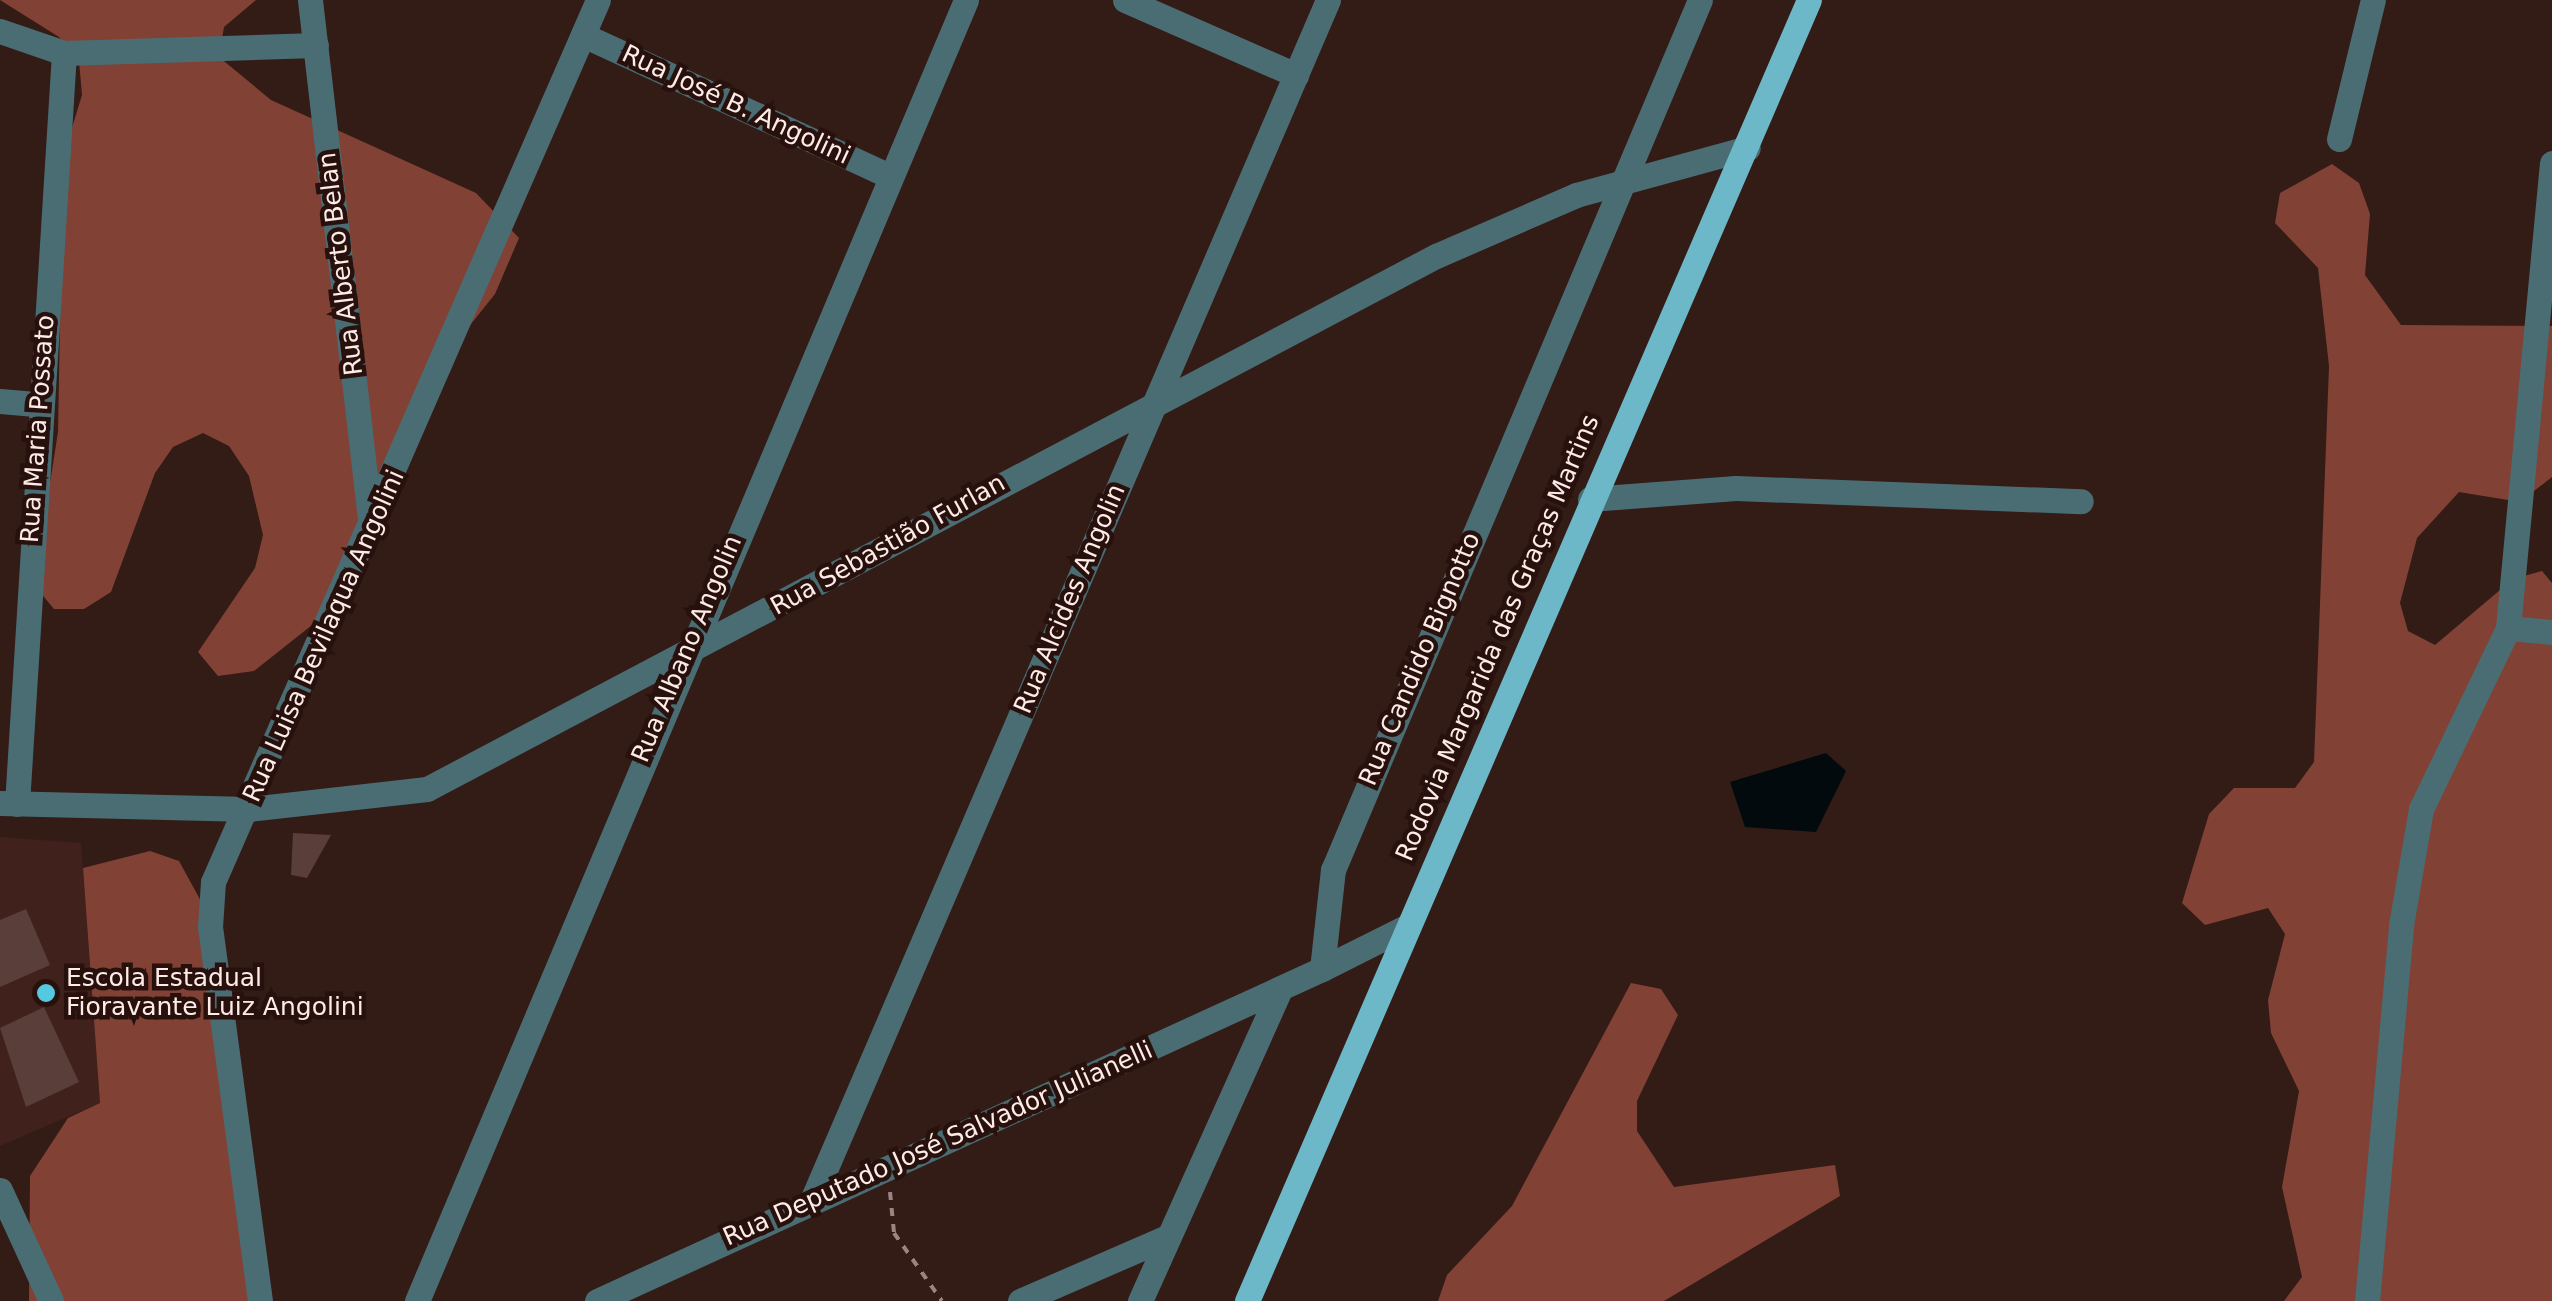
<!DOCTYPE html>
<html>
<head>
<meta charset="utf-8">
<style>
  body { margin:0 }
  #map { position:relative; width:2552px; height:1301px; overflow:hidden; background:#331b16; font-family:"DejaVu Sans",sans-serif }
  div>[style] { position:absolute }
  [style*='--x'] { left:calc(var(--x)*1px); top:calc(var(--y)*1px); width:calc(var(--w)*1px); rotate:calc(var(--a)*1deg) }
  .built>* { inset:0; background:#40211c }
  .forest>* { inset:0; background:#824135 }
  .water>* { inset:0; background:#020a0d }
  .building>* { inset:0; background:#593e39 }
  .path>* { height:4px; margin-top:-2px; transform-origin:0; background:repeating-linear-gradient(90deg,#9a8581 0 8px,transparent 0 16px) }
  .minor>* { height:25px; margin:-12.5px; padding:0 12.5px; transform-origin:12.5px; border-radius:12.5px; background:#4a6d74 }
  .major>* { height:25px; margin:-12.5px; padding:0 12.5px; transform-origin:12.5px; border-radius:12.5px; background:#6db8c8 }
  .dots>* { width:28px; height:28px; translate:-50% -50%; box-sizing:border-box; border:5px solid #28110d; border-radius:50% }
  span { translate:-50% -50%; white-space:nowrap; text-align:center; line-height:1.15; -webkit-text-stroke:9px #28110d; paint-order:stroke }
  .street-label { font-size:25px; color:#fdebe7 }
  .poi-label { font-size:25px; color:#fdebe7 }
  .left { translate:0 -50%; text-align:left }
</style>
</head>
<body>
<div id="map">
  <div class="built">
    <i style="clip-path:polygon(0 837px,81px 843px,100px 1103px,0 1146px)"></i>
  </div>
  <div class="forest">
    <i style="clip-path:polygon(0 0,256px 0,224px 27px,219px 57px,271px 100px,476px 193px,519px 238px,495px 294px,455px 344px,355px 591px,254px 671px,218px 676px,198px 652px,255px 568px,263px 535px,249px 476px,229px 446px,203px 433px,173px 447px,155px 473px,111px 592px,84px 609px,54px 609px,34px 585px,58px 432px,63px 157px,82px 95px,79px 61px,59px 37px)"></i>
    <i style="clip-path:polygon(2332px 164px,2359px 183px,2370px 214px,2365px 275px,2401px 325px,2552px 326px,2552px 477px,2520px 502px,2459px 492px,2417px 538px,2400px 603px,2408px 631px,2435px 645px,2513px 579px,2542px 571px,2552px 583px,2552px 1301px,2284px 1301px,2302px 1277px,2282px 1187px,2299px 1091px,2271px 1033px,2268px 1000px,2285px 934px,2268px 908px,2205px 925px,2182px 903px,2209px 814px,2234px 788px,2295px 788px,2314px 762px,2329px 366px,2318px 268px,2275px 223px,2280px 193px)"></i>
    <i style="clip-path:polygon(150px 851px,179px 861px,208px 914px,258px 1301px,29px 1301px,30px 1176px,68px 1118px,100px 1103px,83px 868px)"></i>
    <i style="clip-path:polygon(1631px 983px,1661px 989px,1678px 1015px,1637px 1101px,1637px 1131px,1674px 1187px,1835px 1165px,1840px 1196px,1664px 1301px,1438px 1301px,1447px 1275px,1512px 1206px)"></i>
  </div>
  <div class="water">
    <i style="clip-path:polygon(1826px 753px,1846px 771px,1816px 832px,1745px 827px,1730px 782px)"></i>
  </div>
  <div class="building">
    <i style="clip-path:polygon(293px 833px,331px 835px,307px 878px,291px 875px)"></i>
    <i style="clip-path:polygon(26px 909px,50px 965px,0 987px,0 920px)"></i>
    <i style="clip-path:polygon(44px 1007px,79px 1082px,26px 1107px,0 1028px)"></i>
  </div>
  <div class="path">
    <i style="--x:890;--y:1192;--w:41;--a:84.4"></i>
    <i style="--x:894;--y:1233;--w:83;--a:54.8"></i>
  </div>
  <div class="minor">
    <i style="--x:310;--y:0;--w:531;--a:83.4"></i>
    <i style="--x:1125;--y:0;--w:187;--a:23.7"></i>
    <i style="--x:0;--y:31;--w:68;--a:19"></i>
    <i style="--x:64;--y:53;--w:252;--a:-1.8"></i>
    <i style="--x:583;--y:35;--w:337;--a:24.7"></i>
    <i style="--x:2339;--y:139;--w:143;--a:-76.3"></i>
    <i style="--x:0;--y:401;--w:38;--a:5"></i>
    <i style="--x:1590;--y:499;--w:146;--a:-4.3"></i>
    <i style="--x:1736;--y:488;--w:345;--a:2.2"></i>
    <i style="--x:2508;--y:628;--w:467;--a:-84.6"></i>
    <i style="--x:0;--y:803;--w:249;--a:1.4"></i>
    <i style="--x:249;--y:809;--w:179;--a:-6.4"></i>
    <i style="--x:427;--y:789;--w:1141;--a:-27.85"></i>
    <i style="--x:1436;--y:256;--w:153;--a:-23.5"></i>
    <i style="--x:1576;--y:195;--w:178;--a:-15.3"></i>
    <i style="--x:17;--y:804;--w:752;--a:-86.42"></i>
    <i style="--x:1322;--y:969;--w:94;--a:-26.6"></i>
    <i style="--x:0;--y:1190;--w:122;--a:65.3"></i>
    <i style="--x:813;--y:1198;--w:1304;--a:-66.74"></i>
    <i style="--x:260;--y:1301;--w:377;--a:-97.6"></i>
    <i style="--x:210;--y:927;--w:45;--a:-86.2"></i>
    <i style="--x:213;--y:882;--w:962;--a:-66.42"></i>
    <i style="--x:417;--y:1301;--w:1412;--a:-67.12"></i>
    <i style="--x:597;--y:1301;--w:797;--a:-24.6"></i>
    <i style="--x:1322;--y:969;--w:100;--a:-83.7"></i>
    <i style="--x:1333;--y:870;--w:944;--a:-67.13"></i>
    <i style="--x:1020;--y:1301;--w:158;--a:-23.5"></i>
    <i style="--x:1140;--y:1301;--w:341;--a:-65.8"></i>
    <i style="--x:2367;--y:1301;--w:378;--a:-84.8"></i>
    <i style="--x:2401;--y:925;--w:118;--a:-80.2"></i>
    <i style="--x:2421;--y:809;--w:201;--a:-64.3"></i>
    <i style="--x:2508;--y:628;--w:44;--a:5.2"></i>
  </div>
  <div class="major">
    <i style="--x:1247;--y:1301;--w:1417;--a:-66.64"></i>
  </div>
  <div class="dots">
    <i style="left:46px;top:993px;background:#56c9e0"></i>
  </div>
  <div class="street-label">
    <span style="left:736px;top:105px;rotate:25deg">Rua José B. Angolini</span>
    <span style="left:341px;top:264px;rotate:-97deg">Rua Alberto Belan</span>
    <span style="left:38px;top:429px;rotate:-86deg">Rua Maria Possato</span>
    <span style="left:888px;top:545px;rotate:-29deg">Rua Sebastião Furlan</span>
    <span style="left:1070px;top:599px;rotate:-67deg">Rua Alcides Angolin</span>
    <span style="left:324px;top:636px;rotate:-66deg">Rua Luisa Bevilaqua Angolini</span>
    <span style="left:1498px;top:638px;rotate:-67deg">Rodovia Margarida das Graças Martins</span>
    <span style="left:687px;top:649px;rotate:-67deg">Rua Albano Angolin</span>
    <span style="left:1420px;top:659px;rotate:-67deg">Rua Candido Bignotto</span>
    <span style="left:938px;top:1144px;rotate:-24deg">Rua Deputado José Salvador Julianelli</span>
  </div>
  <div class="poi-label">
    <span class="left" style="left:66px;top:993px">Escola Estadual<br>Fioravante Luiz Angolini</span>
  </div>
</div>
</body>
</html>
